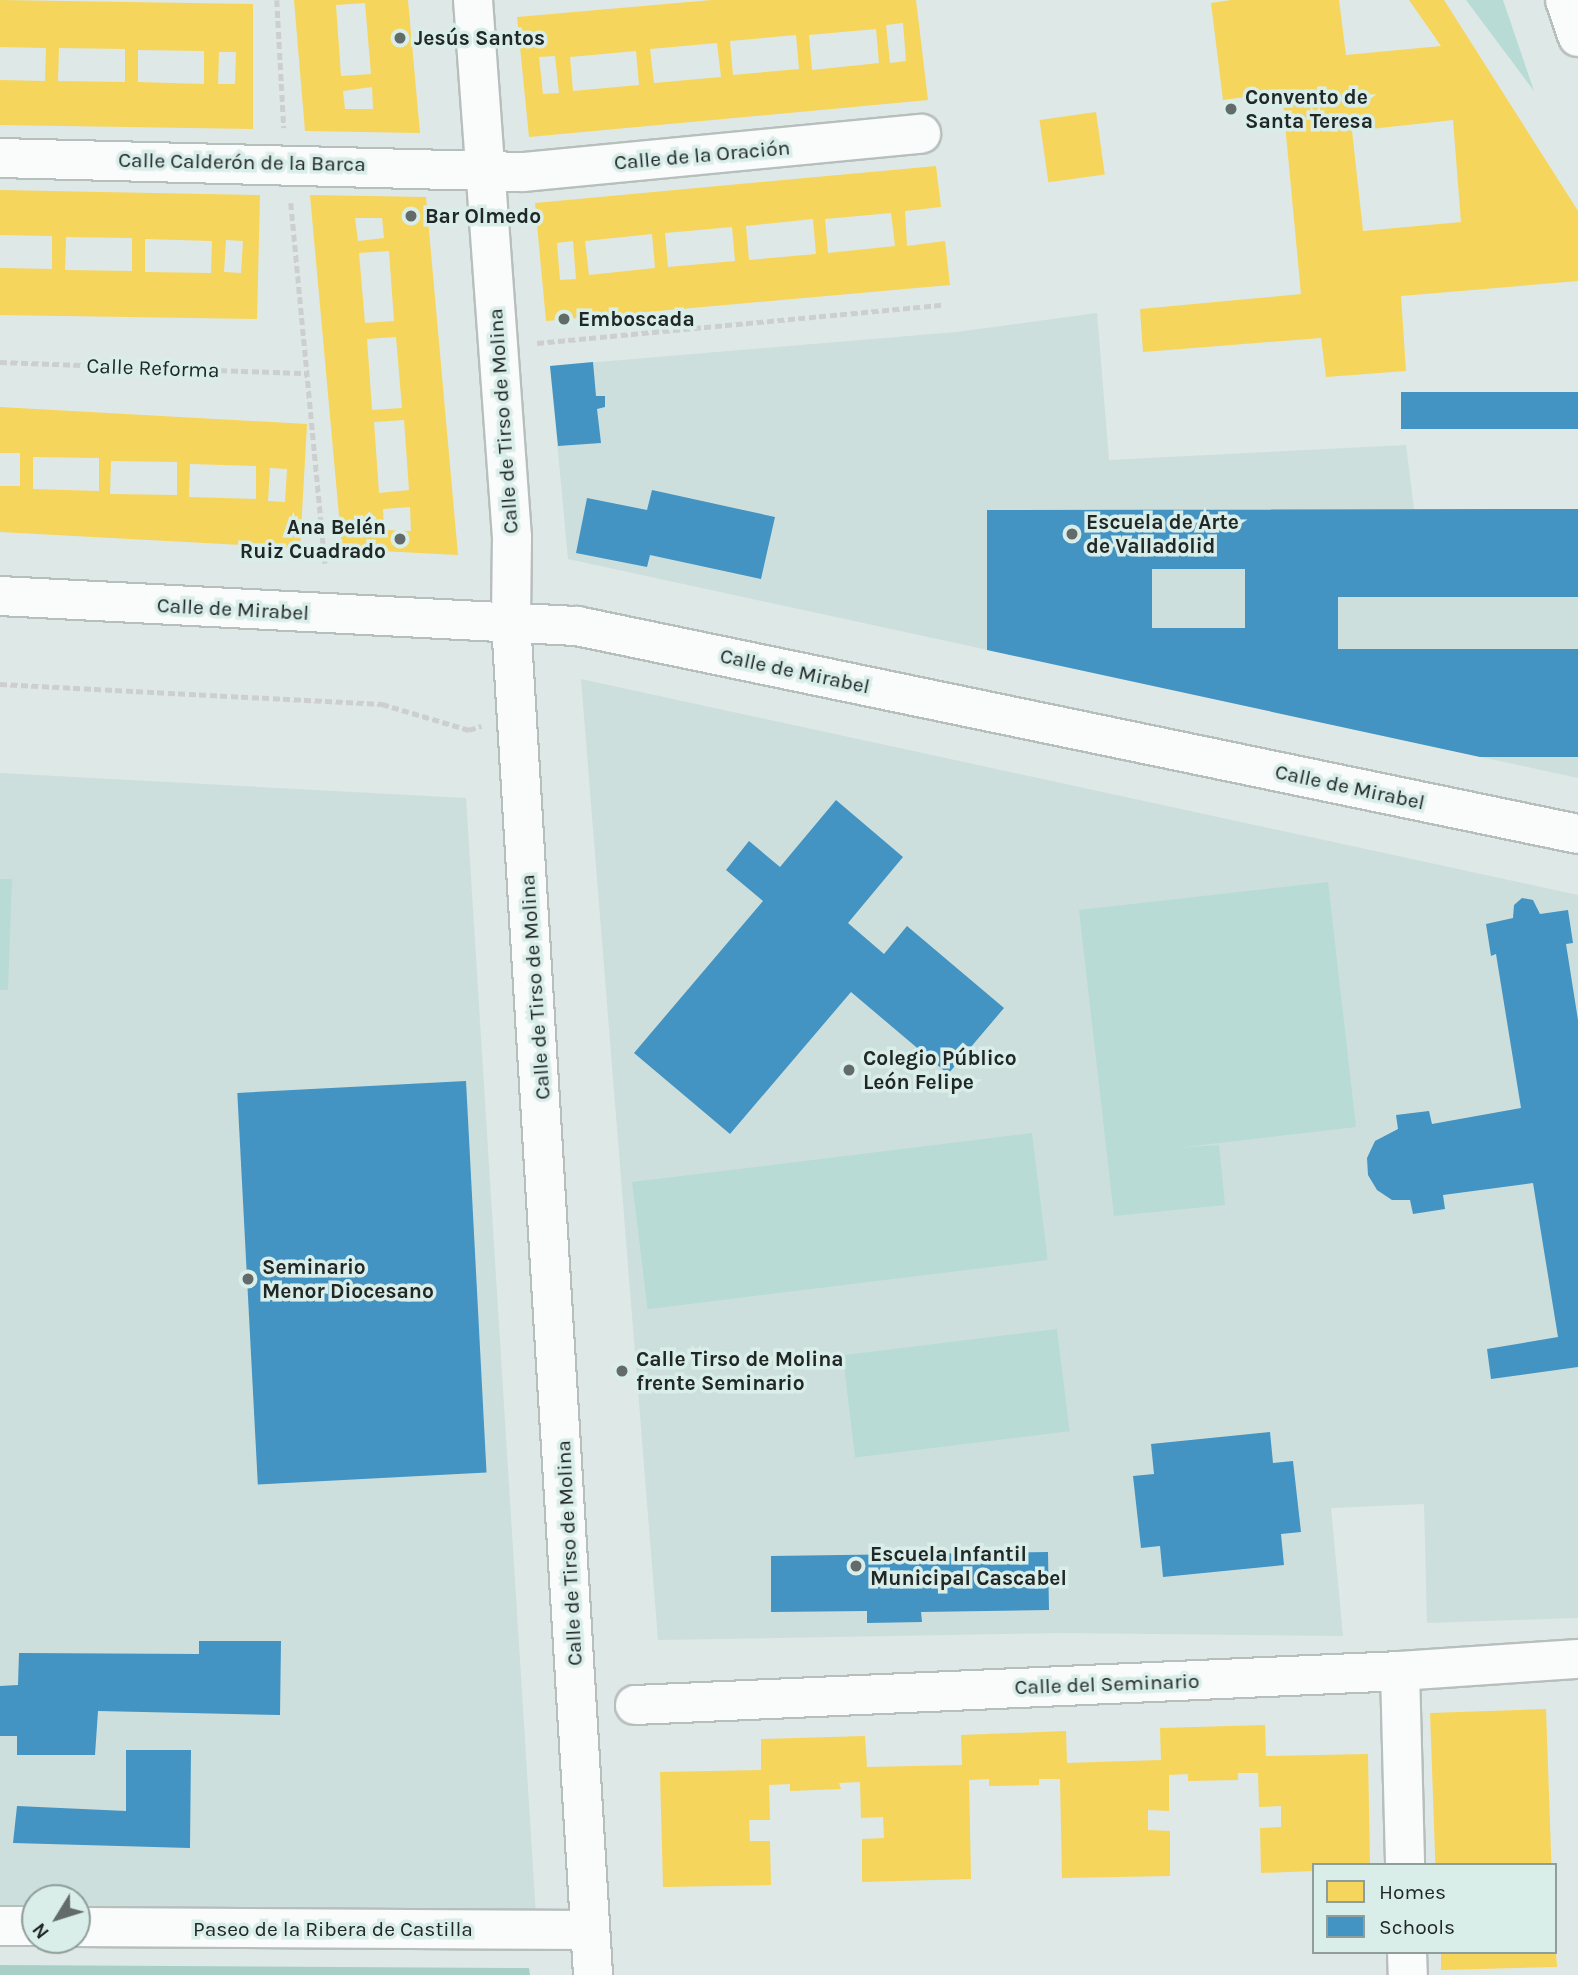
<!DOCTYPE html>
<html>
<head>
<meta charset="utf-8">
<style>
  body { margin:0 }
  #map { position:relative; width:1578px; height:1975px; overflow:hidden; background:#dee8e6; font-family:Karla,sans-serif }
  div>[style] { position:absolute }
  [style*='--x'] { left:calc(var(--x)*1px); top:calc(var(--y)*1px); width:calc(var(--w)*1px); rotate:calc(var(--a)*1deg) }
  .built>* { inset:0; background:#ccdfdc }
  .green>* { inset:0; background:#b8dbd6; transform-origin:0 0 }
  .forest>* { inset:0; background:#a8cec8 }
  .homes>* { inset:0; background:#f6d55c; transform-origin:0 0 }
  .schools>* { inset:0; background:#4393c3; transform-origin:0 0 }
  .path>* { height:4.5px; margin-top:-2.25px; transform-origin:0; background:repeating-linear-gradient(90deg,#cdcfcf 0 7px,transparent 0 10.5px) }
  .roads { filter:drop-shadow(2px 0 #b7bfbd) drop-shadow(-2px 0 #b7bfbd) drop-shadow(0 2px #b7bfbd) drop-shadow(0 -2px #b7bfbd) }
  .minor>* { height:38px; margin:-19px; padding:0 19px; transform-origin:19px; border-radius:19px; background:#fafcfb }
  .major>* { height:38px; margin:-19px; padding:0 19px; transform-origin:19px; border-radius:19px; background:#fafcfb }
  .dots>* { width:19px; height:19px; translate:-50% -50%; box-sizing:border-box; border:4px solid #d9ede9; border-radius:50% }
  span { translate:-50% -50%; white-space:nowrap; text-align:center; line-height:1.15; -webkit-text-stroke:7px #d9ede9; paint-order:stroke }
  .poi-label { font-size:21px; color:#202726; font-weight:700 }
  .left { translate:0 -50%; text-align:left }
  .right { translate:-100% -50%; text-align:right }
  .street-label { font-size:21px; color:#202726 }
  .legend { position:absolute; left:1312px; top:1863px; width:245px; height:91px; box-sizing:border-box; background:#d9ede9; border:2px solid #8f9e9b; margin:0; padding:9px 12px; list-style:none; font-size:21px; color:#202726 }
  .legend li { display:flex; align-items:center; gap:14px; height:35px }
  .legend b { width:35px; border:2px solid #8f9e9b }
  .north { position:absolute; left:21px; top:1884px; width:70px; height:70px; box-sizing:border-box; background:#d9ede9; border:2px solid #8f9e9b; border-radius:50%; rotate:232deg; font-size:19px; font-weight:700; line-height:28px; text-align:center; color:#202726 }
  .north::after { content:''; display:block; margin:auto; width:24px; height:32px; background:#626b69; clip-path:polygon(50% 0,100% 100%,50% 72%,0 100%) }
</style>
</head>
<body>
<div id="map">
  <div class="built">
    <i style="clip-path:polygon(1097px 313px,1109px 460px,1406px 445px,1414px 509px,1578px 509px,1578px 778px,568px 559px,550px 366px,956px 332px)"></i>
    <i style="clip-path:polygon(581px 679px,1578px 895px,1578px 1618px,1427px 1623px,1424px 1504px,1331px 1508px,1343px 1636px,1062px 1633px,658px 1640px)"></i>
    <i style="clip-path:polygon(0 773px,466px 798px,536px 1916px,77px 1912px,77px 1898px,35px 1898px,35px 1911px,0 1911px)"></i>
  </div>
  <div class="green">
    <i style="clip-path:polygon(1466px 0,1503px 0,1534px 91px)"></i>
    <i style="clip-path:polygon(0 879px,12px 879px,8px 990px,0 990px)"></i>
    <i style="clip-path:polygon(1328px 882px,1356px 1127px,1177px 1148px,1219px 1145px,1225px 1205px,1114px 1216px,1079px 910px)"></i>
    <i style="left:1032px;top:1133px;width:128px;height:403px;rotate:83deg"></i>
    <i style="left:1057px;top:1329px;width:103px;height:216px;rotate:83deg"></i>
  </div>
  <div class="forest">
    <i style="clip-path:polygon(0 1965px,529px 1968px,530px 1975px,0 1975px)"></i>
  </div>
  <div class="homes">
    <i style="clip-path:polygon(evenodd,0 0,253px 4px,253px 129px,0 125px,0 80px,45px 81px,46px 48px,0 47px,0 0,59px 48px,125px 49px,125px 82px,58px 81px,59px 48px,0 0,138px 50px,204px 51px,204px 84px,138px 82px,138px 50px,0 0,219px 52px,236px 52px,235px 84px,218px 84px,219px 52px)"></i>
    <i style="clip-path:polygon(evenodd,294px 0,408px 0,420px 133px,305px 131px,294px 0,365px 3px,371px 74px,341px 76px,336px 5px,365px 3px,294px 0,372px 87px,373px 109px,345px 109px,343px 91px,372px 87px)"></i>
    <i style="clip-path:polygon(evenodd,712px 0,916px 0,928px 100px,529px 137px,517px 17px,712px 0,903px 23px,906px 61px,890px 63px,886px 25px,903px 23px,712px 0,876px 29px,879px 63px,812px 70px,809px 35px,876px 29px,712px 0,796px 35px,799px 69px,733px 75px,730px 41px,796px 35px,712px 0,717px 43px,721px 77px,654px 83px,650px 49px,717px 43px,712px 0,636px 51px,639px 85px,573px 91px,570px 57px,636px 51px,712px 0,555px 56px,559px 93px,543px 94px,539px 57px,555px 56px)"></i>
    <i style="clip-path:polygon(evenodd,1231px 0,1339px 0,1346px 55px,1441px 46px,1409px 0,1444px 0,1578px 211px,1578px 281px,1401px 296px,1406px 371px,1326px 377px,1321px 338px,1143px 352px,1140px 309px,1301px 294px,1282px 92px,1223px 100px,1211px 3px,1231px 0,1453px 120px,1461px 222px,1363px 231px,1352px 131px,1453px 120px)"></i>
    <i style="left:1096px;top:112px;width:63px;height:57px;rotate:82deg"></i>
    <i style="clip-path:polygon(evenodd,936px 166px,941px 207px,905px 211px,907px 246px,945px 241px,950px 285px,546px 321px,535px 203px,936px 166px,891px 213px,895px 246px,828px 253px,825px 219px,891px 213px,936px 166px,813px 219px,816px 254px,749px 260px,746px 226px,813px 219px,936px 166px,732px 227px,735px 261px,668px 267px,665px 233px,732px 227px,936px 166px,652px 234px,655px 268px,589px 275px,585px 241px,652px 234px,936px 166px,573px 241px,576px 279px,560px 280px,557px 243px,573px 241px)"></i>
    <i style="clip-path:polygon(evenodd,0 190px,260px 195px,257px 319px,0 315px,0 268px,52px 269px,52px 236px,0 235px,0 190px,66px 237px,132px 238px,132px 271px,65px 270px,66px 237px,0 190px,145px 239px,212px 241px,211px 273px,145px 272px,145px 239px,0 190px,226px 240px,243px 241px,241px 273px,224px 272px,226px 240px)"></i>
    <i style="clip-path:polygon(evenodd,310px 195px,426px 197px,458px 555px,342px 549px,310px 195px,355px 218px,382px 218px,384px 238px,358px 241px,355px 218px,310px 195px,389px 251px,394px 321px,365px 323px,359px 253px,389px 251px,310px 195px,396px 337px,402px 408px,372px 410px,367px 339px,396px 337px,310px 195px,404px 420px,409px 490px,379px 493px,374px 422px,404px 420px,310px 195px,410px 507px,411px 531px,384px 530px,383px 509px,410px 507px)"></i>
    <i style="clip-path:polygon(evenodd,0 407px,307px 424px,300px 548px,0 532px,0 486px,20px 486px,20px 453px,0 453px,0 407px,33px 457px,99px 458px,99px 491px,33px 489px,33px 457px,0 407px,111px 461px,177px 462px,177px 495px,110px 494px,111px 461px,0 407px,190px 464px,256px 466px,256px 499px,189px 497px,190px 464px,0 407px,270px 468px,287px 469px,285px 502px,268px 501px,270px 468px)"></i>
    <i style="left:1546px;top:1709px;width:156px;height:116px;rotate:88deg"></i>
    <i style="clip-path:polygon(1265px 1725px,1266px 1756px,1368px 1754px,1370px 1865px,1314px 1865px,1314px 1871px,1261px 1873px,1260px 1828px,1281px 1827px,1281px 1806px,1259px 1807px,1258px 1773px,1238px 1773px,1238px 1780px,1188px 1781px,1188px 1774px,1169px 1775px,1169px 1811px,1148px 1810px,1148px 1830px,1170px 1831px,1170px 1876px,1062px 1878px,1060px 1779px,1039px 1779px,1039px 1785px,989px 1786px,989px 1779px,969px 1780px,971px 1879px,862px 1882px,862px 1839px,884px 1838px,883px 1817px,861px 1818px,860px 1782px,839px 1783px,841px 1789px,790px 1791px,790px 1784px,769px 1785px,770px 1820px,749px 1820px,750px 1841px,770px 1841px,771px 1885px,663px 1887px,660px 1772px,761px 1770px,761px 1739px,865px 1736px,867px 1767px,962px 1765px,961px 1735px,1066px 1731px,1067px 1763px,1161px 1760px,1160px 1728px)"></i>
    <i style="clip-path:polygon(1441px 1952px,1556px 1952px,1557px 1967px,1441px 1970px)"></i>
  </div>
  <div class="schools">
    <i style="clip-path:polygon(593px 362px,596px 396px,605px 396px,605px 407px,597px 409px,601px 443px,558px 446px,550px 366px)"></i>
    <i style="left:1578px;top:392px;width:37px;height:177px;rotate:90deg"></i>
    <i style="clip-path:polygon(652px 490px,775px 517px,761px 579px,650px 555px,647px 567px,576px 553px,587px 498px,647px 510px)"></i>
    <i style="clip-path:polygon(evenodd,1578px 509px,1578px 597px,1338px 597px,1338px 649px,1578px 649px,1578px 757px,1480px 757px,987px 650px,987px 510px,1578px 509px,1152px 569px,1245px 569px,1245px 628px,1152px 628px,1152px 569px)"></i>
    <i style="clip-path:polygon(836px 800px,903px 857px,848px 923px,884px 954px,907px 926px,1004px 1008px,948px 1074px,851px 992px,730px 1134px,634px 1053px,763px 901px,726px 870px,749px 841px,780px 867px)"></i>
    <i style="clip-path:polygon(1522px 898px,1533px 900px,1540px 914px,1568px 910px,1573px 943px,1566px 944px,1578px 1020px,1578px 1367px,1491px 1379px,1487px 1349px,1558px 1337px,1533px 1183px,1443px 1195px,1445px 1209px,1413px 1214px,1410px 1200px,1392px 1200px,1377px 1190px,1368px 1175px,1367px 1158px,1375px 1141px,1398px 1129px,1396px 1115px,1429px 1111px,1432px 1124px,1521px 1108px,1496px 954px,1491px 956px,1486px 924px,1513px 918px,1514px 905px)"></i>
    <i style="left:466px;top:1081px;width:392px;height:229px;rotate:87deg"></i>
    <i style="clip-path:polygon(1270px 1432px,1273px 1463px,1293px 1461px,1301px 1532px,1281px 1534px,1284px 1565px,1163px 1577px,1160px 1546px,1141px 1548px,1133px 1476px,1154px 1474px,1151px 1444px)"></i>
    <i style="clip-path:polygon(1048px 1552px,1049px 1610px,921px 1612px,922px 1622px,867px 1623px,867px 1611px,771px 1612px,771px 1556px)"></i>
    <i style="clip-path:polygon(199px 1641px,281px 1641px,280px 1715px,98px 1711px,95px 1755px,17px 1755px,17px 1736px,0 1736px,0 1686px,18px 1685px,19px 1653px,199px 1654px)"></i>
    <i style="clip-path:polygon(126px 1750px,191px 1750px,190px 1848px,13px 1843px,17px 1806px,126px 1811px)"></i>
  </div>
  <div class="path">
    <i style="--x:277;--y:0;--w:128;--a:86.9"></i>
    <i style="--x:291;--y:203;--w:362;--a:84.6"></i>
    <i style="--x:537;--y:343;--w:407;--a:-5.4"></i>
    <i style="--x:0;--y:362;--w:307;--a:2.1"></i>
    <i style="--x:0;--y:684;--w:383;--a:3"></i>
    <i style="--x:382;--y:704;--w:91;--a:16.6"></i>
    <i style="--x:469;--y:730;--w:13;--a:-18"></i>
  </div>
  <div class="roads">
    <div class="minor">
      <i style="--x:473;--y:0;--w:538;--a:85.85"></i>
      <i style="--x:512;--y:537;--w:85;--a:90.7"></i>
      <i style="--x:511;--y:622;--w:1355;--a:86.53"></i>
      <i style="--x:0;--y:158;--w:523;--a:1.53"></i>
      <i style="--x:523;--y:172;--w:400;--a:-5.5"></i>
      <i style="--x:0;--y:596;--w:578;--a:2.98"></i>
      <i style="--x:577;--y:626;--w:1022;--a:11.74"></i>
      <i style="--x:1400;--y:1671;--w:194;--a:88.5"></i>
      <i style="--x:635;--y:1705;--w:766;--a:-2.54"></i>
      <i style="--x:1400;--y:1671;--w:178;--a:-3.9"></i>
      <i style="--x:0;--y:1926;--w:35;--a:0"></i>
      <i style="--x:77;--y:1927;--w:512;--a:0.34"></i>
      <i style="--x:1407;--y:1952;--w:23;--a:88"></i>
    </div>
    <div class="major">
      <i style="--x:1565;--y:0;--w:39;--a:71"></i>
    </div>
  </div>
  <div class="dots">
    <i style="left:400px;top:38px;background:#626b69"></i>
    <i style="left:1231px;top:109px;background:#626b69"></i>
    <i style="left:411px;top:216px;background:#626b69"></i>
    <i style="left:564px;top:319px;background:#626b69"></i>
    <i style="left:1072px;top:534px;background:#626b69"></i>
    <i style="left:400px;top:539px;background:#626b69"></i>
    <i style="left:849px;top:1070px;background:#626b69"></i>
    <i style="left:248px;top:1279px;background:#626b69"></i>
    <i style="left:622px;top:1371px;background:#626b69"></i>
    <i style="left:856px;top:1566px;background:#626b69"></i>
  </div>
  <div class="poi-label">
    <span class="left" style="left:414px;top:38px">Jesús Santos</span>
    <span class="left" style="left:1245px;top:109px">Convento de<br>Santa Teresa</span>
    <span class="left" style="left:425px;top:216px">Bar Olmedo</span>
    <span class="left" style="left:578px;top:319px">Emboscada</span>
    <span class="left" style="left:1086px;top:534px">Escuela de Arte<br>de Valladolid</span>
    <span class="right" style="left:386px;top:539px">Ana Belén<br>Ruiz Cuadrado</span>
    <span class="left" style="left:863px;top:1070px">Colegio Público<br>León Felipe</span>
    <span class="left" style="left:262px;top:1279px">Seminario<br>Menor Diocesano</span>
    <span class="left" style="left:636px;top:1371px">Calle Tirso de Molina<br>frente Seminario</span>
    <span class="left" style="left:870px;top:1566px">Escuela Infantil<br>Municipal Cascabel</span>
  </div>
  <div class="street-label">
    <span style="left:702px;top:155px;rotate:-5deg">Calle de la Oración</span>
    <span style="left:242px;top:162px;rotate:1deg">Calle Calderón de la Barca</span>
    <span style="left:153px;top:368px;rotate:2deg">Calle Reforma</span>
    <span style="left:503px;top:421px;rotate:-94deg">Calle de Tirso de Molina</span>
    <span style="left:233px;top:609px;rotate:3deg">Calle de Mirabel</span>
    <span style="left:795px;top:671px;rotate:12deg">Calle de Mirabel</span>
    <span style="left:1350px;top:787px;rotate:12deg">Calle de Mirabel</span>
    <span style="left:535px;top:987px;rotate:-94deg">Calle de Tirso de Molina</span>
    <span style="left:569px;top:1553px;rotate:-93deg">Calle de Tirso de Molina</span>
    <span style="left:1107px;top:1684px;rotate:-2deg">Calle del Seminario</span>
    <span style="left:333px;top:1929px">Paseo de la Ribera de Castilla</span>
  </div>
  <ul class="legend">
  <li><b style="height:19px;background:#f6d55c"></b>Homes</li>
  <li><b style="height:19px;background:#4393c3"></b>Schools</li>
  </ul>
  <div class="north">N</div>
</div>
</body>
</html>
